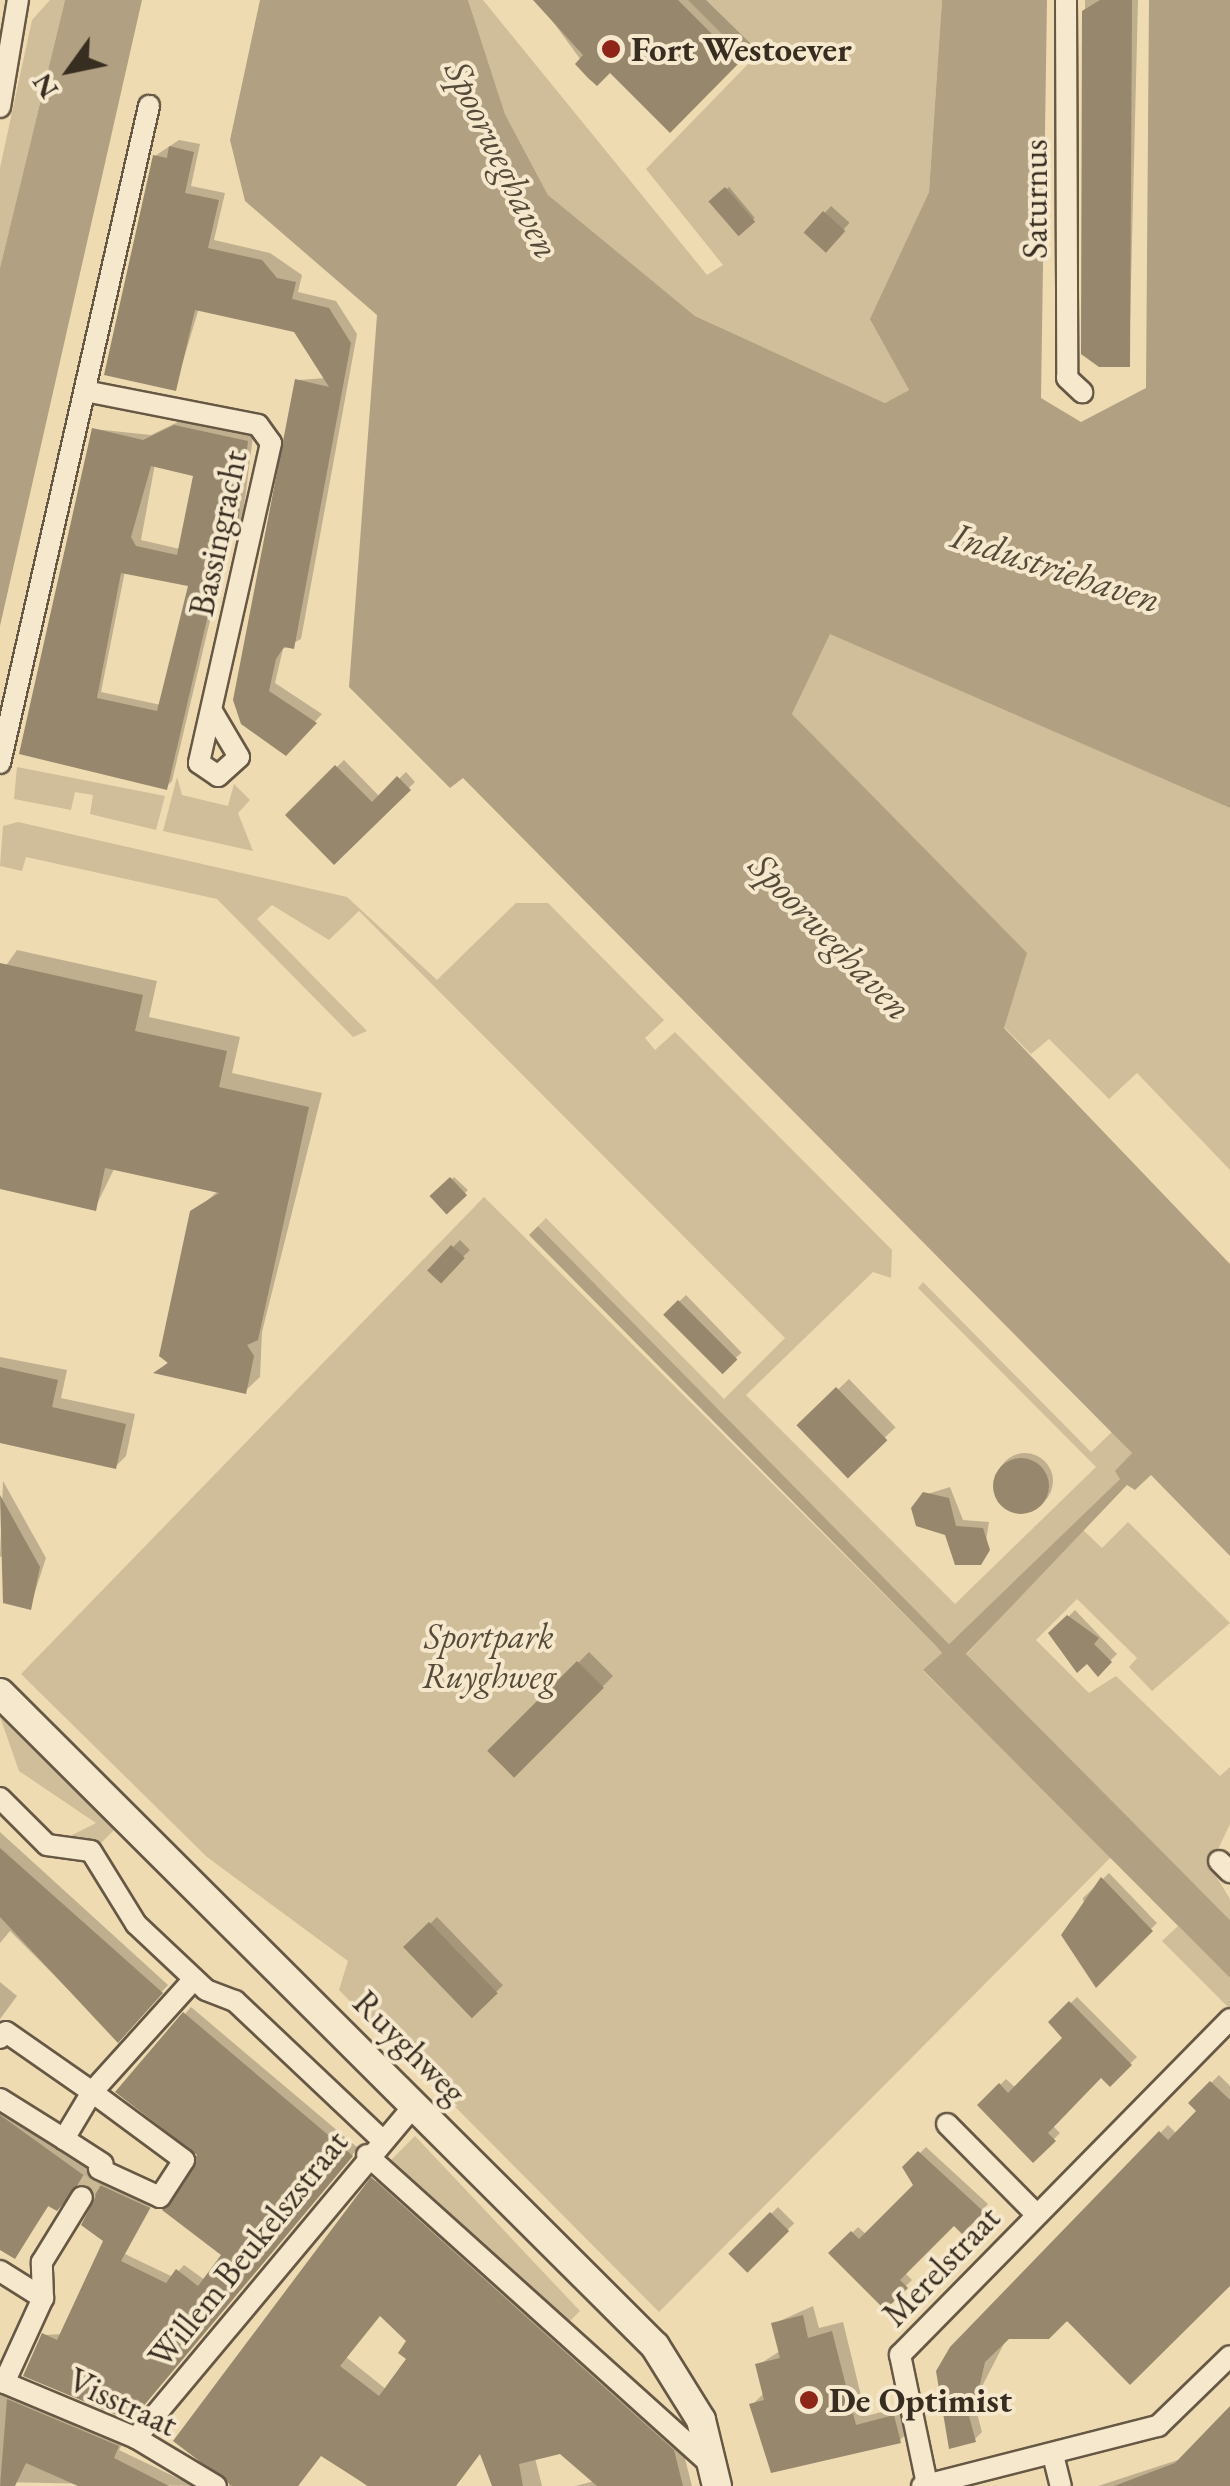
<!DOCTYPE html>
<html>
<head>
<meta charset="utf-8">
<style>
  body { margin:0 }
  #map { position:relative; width:1230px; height:2486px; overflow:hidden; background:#efdbb2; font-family:"EB Garamond",serif }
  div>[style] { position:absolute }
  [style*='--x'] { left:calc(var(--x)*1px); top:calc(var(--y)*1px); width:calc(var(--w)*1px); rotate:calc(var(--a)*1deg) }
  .green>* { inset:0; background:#d0bd99 }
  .water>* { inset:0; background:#b1a081 }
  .shadow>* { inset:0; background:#0003; transform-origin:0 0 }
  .round { border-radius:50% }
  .building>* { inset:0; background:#97876c; transform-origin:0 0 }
  .street-tunnel>* { height:20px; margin-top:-10px; transform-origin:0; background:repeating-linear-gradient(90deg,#cab895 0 20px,transparent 0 30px) }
  .roads { filter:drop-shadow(2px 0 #665845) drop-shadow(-2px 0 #665845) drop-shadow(0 2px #665845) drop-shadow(0 -2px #665845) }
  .street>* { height:20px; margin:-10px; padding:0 10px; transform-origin:10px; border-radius:10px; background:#f5e8cd }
  .secondary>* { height:28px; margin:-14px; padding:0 14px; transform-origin:14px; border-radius:14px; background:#f5e8cd }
  .dots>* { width:28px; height:28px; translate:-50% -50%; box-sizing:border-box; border:5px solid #f5e8cd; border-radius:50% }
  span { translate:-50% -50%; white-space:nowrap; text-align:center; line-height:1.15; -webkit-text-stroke:8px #f5e8cd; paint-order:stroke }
  .poi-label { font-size:35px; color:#382d21; font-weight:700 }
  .left { translate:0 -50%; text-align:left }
  .street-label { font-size:35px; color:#382d21 }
  .park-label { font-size:35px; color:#564a39; font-style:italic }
  .water-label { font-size:38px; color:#564a39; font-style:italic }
  .north { position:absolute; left:20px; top:20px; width:100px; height:100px; -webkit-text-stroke:8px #f5e8cd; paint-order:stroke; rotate:237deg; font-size:28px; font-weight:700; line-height:40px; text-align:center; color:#382d21 }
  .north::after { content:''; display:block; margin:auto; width:35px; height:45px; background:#382d21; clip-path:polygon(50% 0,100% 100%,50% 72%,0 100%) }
</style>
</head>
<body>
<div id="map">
  <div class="green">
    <i style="clip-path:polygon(50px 0,65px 0,0 268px,0 168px,32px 20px)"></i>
    <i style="clip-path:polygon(468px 0,483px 0,707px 275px,723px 265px,646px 169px,750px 62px,688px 0,942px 0,929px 192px,871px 319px,909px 390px,885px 403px,695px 316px,570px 214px,548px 195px,505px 114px)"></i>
    <i style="clip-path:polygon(830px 633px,1230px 808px,1230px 1170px,1137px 1073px,1109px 1099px,1049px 1039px,1031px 1054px,1004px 1027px,1026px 953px,792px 714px)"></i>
    <i style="clip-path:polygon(17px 767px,165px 796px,156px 830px,90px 814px,93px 795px,75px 792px,71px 810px,14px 799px)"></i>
    <i style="clip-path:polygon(177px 777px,182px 795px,228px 806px,234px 784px,250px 800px,238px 813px,253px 851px,163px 831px)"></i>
    <i style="clip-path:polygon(18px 822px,347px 897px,437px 980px,516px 903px,548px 903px,664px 1020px,645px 1038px,655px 1050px,675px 1032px,892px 1250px,891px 1278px,873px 1272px,746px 1395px,955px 1604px,1096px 1467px,918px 1288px,923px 1282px,1091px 1452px,1112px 1432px,1132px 1453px,1121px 1478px,949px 1644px,538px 1226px,546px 1218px,724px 1399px,785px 1338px,359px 911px,329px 940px,272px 905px,257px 919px,367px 1031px,353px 1037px,217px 899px,26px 857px,22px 871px,0 866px,3px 826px)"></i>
    <i style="clip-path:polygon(484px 1197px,936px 1646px,942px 1653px,923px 1671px,1111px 1857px,659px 2312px,339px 1990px,348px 1961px,207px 1857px,21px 1674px)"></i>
    <i style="clip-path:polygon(1128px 1522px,1230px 1623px,1152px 1691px,1129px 1667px,1137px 1658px,1077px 1599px,1036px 1640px,1089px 1693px,1116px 1676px,1220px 1776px,1230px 1767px,1230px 1824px,1210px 1866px,1230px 1899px,1230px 1920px,966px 1655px,1082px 1529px,1102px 1548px)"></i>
    <i style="clip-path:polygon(0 1717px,114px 1830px,99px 1845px,68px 1837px,96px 1823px,19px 1771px)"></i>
    <i style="clip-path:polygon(1178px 1926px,1230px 1978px,1230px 2009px,1162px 1941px)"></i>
    <i style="clip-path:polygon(415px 2136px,580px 2311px,564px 2327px,386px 2165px)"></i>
  </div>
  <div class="water">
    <i style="clip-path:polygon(65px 0,142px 0,0 626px,0 268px)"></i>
    <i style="clip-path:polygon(260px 0,468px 0,505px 114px,548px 195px,695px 316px,885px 403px,909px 390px,870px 319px,929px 192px,942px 0,1047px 0,1041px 398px,1081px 422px,1146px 388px,1149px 0,1230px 0,1230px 808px,830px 634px,792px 714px,1027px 953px,1004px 1028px,1230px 1264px,1230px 1556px,1151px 1475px,1135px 1490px,1127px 1485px,966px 1654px,1230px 1920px,1230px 1978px,923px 1670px,942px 1653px,936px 1646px,529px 1235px,538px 1226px,949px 1644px,1120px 1479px,1115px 1471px,1132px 1453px,463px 778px,450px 788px,349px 687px,377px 315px,245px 201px,230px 140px)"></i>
  </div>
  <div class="shadow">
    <i style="clip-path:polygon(537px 0,706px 0,753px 46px,670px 129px,610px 70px,597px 82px)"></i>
    <i style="clip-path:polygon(1085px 0,1138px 0,1129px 364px,1084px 353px)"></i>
    <i style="clip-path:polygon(179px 140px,200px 144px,191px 186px,225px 193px,214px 240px,270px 253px,302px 275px,298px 292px,336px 301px,357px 334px,301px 639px,283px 649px,275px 683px,322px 714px,286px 753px,243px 722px,298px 380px,326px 378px,296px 330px,199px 308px,175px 388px,155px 156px)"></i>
    <i style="left:729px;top:187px;width:40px;height:22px;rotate:50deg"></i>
    <i style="left:831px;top:206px;width:25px;height:36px;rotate:42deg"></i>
    <i style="clip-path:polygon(evenodd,182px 420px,253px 436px,242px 523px,232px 528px,172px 781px,166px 787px,22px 752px,94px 429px,151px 435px,182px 420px,155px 464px,196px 474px,180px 549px,141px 540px,155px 464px,182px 420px,125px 571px,191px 584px,161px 705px,101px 692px,125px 571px)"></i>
    <i style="clip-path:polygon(344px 760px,380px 797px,406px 772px,415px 782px,334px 862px,288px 815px)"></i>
    <i style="clip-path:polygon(17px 950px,157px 981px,149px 1017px,240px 1037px,232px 1073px,322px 1093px,262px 1332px,260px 1377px,245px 1391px,158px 1372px,169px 1361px,193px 1213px,219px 1190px,115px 1167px,95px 1208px,0 1187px,0 974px)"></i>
    <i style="left:454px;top:1177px;width:19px;height:28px;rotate:43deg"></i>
    <i style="left:460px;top:1240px;width:14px;height:43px;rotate:45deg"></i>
    <i style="left:686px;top:1295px;width:80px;height:28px;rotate:46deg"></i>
    <i style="clip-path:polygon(0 1357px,67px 1370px,61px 1398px,135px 1414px,126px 1456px,116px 1466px,0 1440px)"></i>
    <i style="left:849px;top:1379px;width:67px;height:67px;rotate:46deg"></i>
    <i class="round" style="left:997px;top:1453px;width:56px;height:56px"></i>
    <i style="clip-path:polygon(3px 1481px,46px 1558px,30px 1607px,19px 1546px,0 1557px)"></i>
    <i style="clip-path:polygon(950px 1487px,963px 1520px,989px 1522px,983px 1560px,921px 1496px)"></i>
    <i style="clip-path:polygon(1075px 1610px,1117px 1654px,1098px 1673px,1052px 1633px)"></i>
    <i style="left:589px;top:1652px;width:34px;height:139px;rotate:45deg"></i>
    <i style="clip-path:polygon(0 1832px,168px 1985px,118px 2039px,10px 1931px,0 1943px)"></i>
    <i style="clip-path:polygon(1109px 1873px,1157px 1923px,1096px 1984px,1083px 1898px)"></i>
    <i style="left:437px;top:1917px;width:95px;height:42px;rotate:46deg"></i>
    <i style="clip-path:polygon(0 1982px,17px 1996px,0 2019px)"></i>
    <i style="clip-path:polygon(1077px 1997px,1137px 2057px,1110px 2083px,1101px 2075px,1052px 2125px,1060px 2133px,1033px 2160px,980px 2105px,1006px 2079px,1016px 2088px,1065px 2038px,1051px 2022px)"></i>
    <i style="clip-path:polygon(191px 2007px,358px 2148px,138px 2411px,44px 2335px,62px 2334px,107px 2240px,84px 2224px,97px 2188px,77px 2182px,50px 2204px,15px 2256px,0 2246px,0 2102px,99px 2175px,155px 2200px,125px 2254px,173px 2277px,184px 2265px,205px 2280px,225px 2255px,199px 2153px,118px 2091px)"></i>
    <i style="clip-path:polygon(1219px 2075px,1230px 2086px,1230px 2282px,1008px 2336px,974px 2402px,982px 2432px,974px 2440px,952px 2349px,1168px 2125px,1177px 2134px,1199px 2111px,1191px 2103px)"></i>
    <i style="clip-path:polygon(926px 2147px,988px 2204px,962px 2231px,954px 2222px,904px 2272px,912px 2280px,885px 2307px,832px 2253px,858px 2227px,867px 2235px,916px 2186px,906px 2167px)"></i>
    <i style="clip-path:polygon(evenodd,380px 2172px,681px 2443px,692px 2486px,575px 2486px,595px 2481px,561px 2452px,535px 2458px,542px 2486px,495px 2486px,481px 2451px,455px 2486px,367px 2486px,322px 2453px,298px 2486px,228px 2486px,380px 2172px,380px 2313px,410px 2341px,410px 2358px,387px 2390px,346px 2357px,380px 2313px)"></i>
    <i style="left:778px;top:2207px;width:23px;height:65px;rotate:45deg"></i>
    <i style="clip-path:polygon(813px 2306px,819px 2328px,843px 2322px,866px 2416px,905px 2406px,911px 2429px,900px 2440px,752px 2405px,763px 2394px,758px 2365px,780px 2351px,773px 2324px)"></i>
    <i style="clip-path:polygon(0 2388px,125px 2438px,119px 2450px,194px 2486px,0 2482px)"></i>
    <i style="clip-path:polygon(1230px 2412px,1230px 2486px,1098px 2486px,1184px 2458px)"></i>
  </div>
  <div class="building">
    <i style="clip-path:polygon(533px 0,678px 0,740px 62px,670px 133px,610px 73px,597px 86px,588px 78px,575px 64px,583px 55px)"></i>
    <i style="clip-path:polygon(1100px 0,1132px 0,1130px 367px,1099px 367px,1081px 354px,1082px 11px)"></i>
    <i style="clip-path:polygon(169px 146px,194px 152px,185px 193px,219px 200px,208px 248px,262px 260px,277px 278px,296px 282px,292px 299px,329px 308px,351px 343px,294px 649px,284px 647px,276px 659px,269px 691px,317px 723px,286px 756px,241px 724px,233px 700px,295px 379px,329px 387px,294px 332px,195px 310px,176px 391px,104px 375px,153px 155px,167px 158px)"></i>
    <i style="left:725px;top:187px;width:46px;height:22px;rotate:49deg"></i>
    <i style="left:823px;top:211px;width:30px;height:29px;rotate:42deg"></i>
    <i style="clip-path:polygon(evenodd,174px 425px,248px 441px,237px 532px,228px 530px,167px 790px,19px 754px,92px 428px,143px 440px,174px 425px,151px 466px,193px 476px,177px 555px,136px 546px,131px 537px,151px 466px,174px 425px,121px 573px,188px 586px,157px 711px,97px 698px,121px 573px)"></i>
    <i style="clip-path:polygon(335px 765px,372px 802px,397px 776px,411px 790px,334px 865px,285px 815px)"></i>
    <i style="clip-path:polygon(0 963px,143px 995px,135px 1031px,227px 1051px,219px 1087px,309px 1107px,258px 1340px,247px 1345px,254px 1356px,246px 1394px,153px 1373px,168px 1363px,159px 1356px,190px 1211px,219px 1193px,105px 1168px,96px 1211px,0 1189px)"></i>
    <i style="left:450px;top:1177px;width:25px;height:28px;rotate:47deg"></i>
    <i style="left:451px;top:1245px;width:19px;height:35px;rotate:43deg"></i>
    <i style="left:678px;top:1300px;width:84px;height:21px;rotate:45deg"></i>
    <i style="clip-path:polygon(0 1367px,58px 1380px,52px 1407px,126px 1424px,116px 1469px,0 1443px)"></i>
    <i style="left:836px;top:1387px;width:74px;height:55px;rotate:46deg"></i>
    <i class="round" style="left:993px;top:1458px;width:56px;height:56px"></i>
    <i style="clip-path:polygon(923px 1492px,949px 1498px,956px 1526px,983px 1528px,990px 1550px,981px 1565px,955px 1565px,945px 1535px,916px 1526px,911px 1508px)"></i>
    <i style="clip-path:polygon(0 1495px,40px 1567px,31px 1610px,3px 1603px)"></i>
    <i style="clip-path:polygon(1067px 1615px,1099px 1638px,1094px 1644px,1112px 1662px,1098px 1677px,1087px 1664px,1077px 1673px,1048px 1633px)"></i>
    <i style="left:577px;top:1661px;width:38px;height:127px;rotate:45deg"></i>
    <i style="clip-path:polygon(0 1848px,163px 1993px,118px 2043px,0 1917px)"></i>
    <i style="clip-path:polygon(1101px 1877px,1153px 1931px,1096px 1988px,1061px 1935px)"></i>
    <i style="left:429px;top:1922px;width:99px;height:36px;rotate:46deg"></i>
    <i style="clip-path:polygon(1069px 2001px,1132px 2065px,1110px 2087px,1101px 2078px,1048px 2133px,1056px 2141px,1033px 2163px,977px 2105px,999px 2083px,1008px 2093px,1062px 2038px,1048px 2022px)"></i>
    <i style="clip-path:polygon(183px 2012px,353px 2156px,131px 2421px,23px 2376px,42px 2333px,57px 2340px,103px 2241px,81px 2225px,96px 2196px,81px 2183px,57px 2211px,48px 2206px,15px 2259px,0 2250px,0 2115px,93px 2182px,150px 2208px,121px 2261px,166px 2283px,176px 2269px,198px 2286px,221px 2255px,162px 2210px,197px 2155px,115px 2092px)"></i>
    <i style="clip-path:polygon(1210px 2081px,1230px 2100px,1230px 2286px,1130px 2385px,1067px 2321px,1049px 2339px,1009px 2339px,985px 2362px,976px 2402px,966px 2405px,976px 2442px,949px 2449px,936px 2371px,950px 2347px,1159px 2131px,1168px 2140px,1196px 2111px,1188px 2103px)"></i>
    <i style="clip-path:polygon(918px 2151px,984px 2212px,962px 2234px,954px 2226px,900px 2280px,908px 2288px,885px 2310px,828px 2253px,851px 2231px,859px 2239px,913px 2185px,902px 2167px)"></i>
    <i style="clip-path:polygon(evenodd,371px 2177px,674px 2450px,683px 2486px,597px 2486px,560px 2454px,519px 2464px,523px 2486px,492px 2486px,480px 2454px,456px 2486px,368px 2486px,321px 2456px,298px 2486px,232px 2486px,173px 2441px,371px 2177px,380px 2316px,406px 2341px,398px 2353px,406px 2359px,379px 2396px,340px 2366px,380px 2316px)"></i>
    <i style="left:770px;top:2212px;width:27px;height:59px;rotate:45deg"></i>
    <i style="clip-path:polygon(803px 2315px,808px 2338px,832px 2331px,856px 2425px,894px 2415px,901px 2443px,771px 2473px,749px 2404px,764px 2400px,755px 2364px,780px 2358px,771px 2323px)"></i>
    <i style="clip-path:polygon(7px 2399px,119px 2446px,114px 2458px,169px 2486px,78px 2486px,26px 2463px,15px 2486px,0 2486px)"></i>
    <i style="clip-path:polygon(1230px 2406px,1230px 2486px,1114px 2486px,1175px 2463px)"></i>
  </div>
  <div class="street-tunnel">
    <i style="--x:82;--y:2197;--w:33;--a:-59"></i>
  </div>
  <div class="roads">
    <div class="street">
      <i style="--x:1066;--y:0;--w:378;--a:89.8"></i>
      <i style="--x:1067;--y:378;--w:21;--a:43"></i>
      <i style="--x:0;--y:107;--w:109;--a:-80.5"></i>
      <i style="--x:85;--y:391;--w:176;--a:11.1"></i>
      <i style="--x:258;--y:425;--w:22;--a:54"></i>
      <i style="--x:271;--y:443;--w:328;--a:102.7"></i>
      <i style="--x:199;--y:763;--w:23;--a:34"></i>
      <i style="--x:218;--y:776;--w:28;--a:-42"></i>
      <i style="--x:239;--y:757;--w:51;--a:-120.6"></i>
      <i style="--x:0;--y:763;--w:674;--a:-77.22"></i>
      <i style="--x:0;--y:1798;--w:66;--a:45"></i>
      <i style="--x:47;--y:1845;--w:44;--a:7.8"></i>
      <i style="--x:91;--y:1851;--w:86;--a:58.3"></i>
      <i style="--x:136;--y:1924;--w:96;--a:43.3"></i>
      <i style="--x:206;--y:1990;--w:31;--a:21"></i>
      <i style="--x:235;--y:2001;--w:199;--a:43.4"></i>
      <i style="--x:1219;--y:1861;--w:16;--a:45"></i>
      <i style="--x:0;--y:2038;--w:8;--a:-45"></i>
      <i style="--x:6;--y:2032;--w:105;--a:34.9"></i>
      <i style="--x:92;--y:2092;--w:152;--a:-47.9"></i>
      <i style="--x:0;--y:2099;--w:75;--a:32"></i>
      <i style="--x:947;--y:2124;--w:127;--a:45.3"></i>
      <i style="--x:367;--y:2155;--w:463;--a:42"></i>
      <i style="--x:99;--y:2169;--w:67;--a:24.7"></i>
      <i style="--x:160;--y:2197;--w:44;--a:-57"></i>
      <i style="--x:184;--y:2160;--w:114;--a:-143.5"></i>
      <i style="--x:92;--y:2092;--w:55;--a:120.8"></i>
      <i style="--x:64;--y:2139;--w:46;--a:32.7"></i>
      <i style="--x:0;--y:2271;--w:51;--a:32.1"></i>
      <i style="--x:0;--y:2381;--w:147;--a:22.7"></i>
      <i style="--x:136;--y:2438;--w:93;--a:31"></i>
      <i style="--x:4;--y:2383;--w:94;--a:-65.4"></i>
      <i style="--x:43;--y:2298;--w:36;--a:-92"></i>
      <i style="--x:42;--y:2262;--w:76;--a:-58.4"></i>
      <i style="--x:136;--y:2438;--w:434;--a:-50.1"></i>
      <i style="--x:1053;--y:2455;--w:32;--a:76"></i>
      <i style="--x:927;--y:2484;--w:132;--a:-101.8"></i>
      <i style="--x:900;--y:2355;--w:471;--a:-45.5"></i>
      <i style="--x:922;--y:2486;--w:244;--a:-14.3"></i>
      <i style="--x:1158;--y:2426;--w:100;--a:-44.2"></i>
    </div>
    <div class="secondary">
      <i style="--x:0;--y:1693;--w:925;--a:44.91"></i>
      <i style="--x:655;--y:2346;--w:87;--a:58.1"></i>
      <i style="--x:701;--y:2420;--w:68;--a:76.4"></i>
    </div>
  </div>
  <div class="dots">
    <i style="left:611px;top:49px;background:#8f2418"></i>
    <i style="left:809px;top:2400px;background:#8f2418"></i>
  </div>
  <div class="poi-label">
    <span class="left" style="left:631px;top:49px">Fort Westoever</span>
    <span class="left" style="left:829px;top:2400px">De Optimist</span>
  </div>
  <div class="street-label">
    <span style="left:1035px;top:199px;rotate:-90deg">Saturnus</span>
    <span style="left:218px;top:533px;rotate:-78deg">Bassingracht</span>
    <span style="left:410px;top:2047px;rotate:45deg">Ruyghweg</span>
    <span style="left:248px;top:2249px;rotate:-51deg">Willem Beukelszstraat</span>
    <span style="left:941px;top:2266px;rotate:-46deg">Merelstraat</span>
    <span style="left:123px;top:2402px;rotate:25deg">Visstraat</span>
  </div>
  <div class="park-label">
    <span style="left:489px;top:1656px">Sportpark<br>Ruyghweg</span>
  </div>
  <div class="water-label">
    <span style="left:503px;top:159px;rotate:64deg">Spoorweghaven</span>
    <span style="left:1056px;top:567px;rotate:18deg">Industriehaven</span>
    <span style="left:831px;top:936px;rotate:46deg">Spoorweghaven</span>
  </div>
  <div class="north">N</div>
</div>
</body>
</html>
